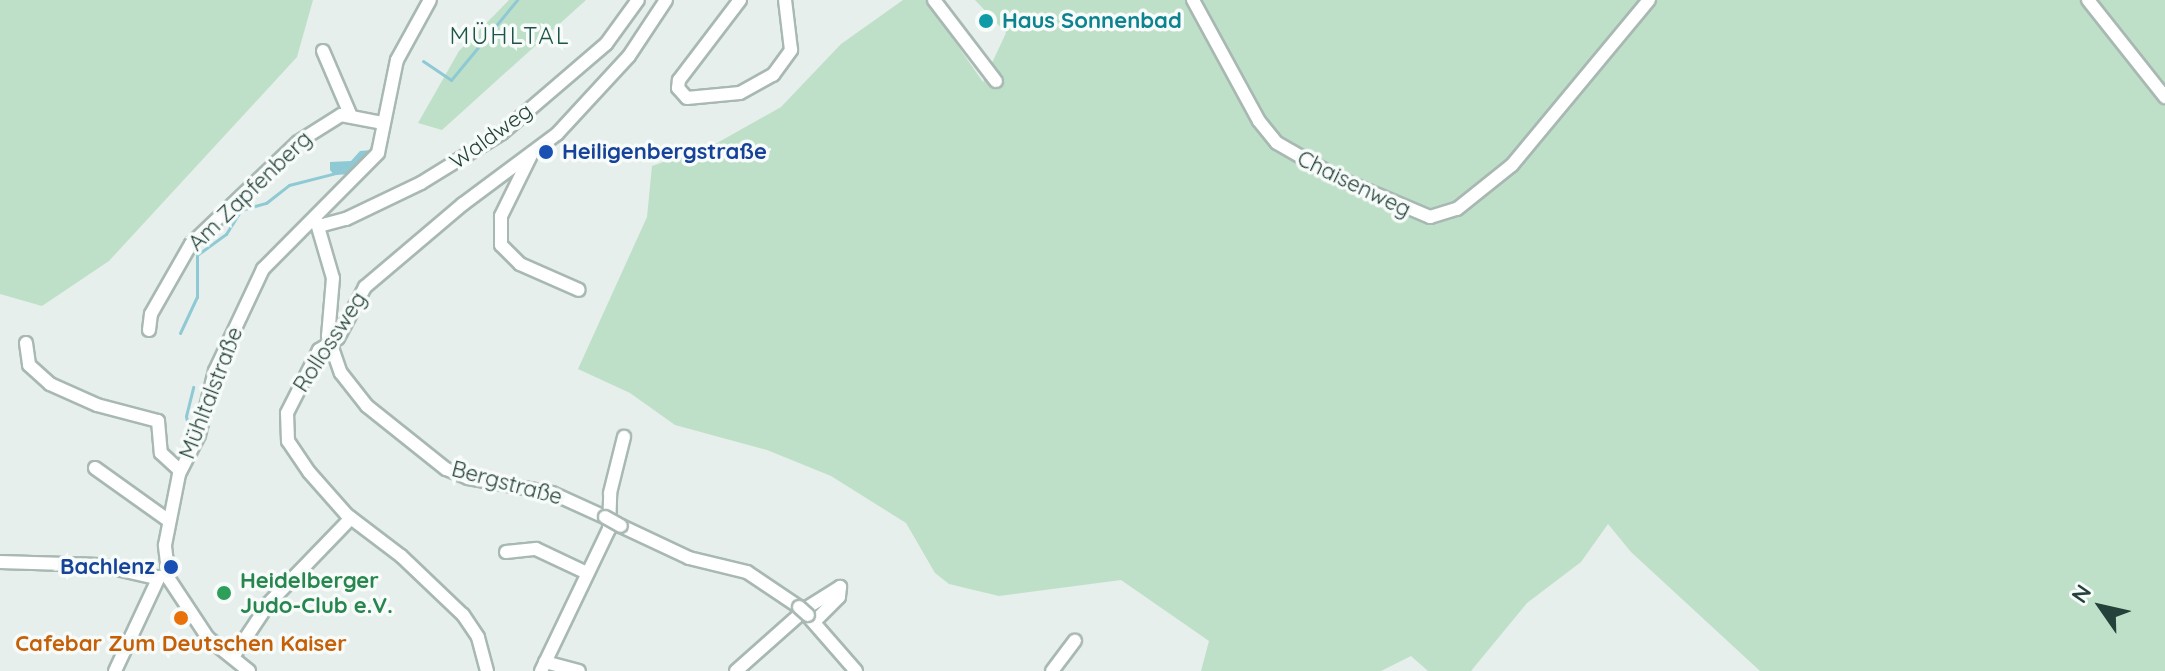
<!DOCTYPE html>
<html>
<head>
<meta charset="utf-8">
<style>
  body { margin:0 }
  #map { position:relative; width:2165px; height:671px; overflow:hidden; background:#e6efeb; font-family:Quicksand,sans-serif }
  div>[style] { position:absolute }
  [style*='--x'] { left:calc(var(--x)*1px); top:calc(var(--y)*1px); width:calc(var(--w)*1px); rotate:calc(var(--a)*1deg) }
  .green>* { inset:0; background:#bfe0c8 }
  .water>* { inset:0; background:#8ec9d4 }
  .stream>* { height:3px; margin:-1.5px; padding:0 1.5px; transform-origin:1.5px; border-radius:1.5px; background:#8ec9d4 }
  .roads { filter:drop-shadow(2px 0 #a8b8b2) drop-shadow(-2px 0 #a8b8b2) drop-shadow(0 2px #a8b8b2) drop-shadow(0 -2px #a8b8b2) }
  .minor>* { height:12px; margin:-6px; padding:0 6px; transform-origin:6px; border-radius:6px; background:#fff }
  .bridges { filter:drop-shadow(2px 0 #a8b8b2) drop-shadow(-2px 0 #a8b8b2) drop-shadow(0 2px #a8b8b2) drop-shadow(0 -2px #a8b8b2) }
  .minor-bridge>* { height:12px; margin:-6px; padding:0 6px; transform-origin:6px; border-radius:6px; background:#fff }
  .dots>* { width:22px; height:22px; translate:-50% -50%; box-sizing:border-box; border:4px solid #f7fbf9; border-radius:50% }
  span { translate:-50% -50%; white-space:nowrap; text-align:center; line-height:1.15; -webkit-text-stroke:7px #f7fbf9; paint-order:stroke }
  .culture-label { font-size:22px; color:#0d838f; font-weight:700 }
  .left { translate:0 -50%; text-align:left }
  .street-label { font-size:22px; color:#24423a }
  .transit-label { font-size:22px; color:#164399; font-weight:700 }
  .right { translate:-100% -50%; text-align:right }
  .leisure-label { font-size:22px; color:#27864d; font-weight:700 }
  .food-label { font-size:22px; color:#c56008; font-weight:700 }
  .neighbourhood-label { font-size:24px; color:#1f5548; letter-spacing:2px }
  .north { position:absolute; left:2061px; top:567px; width:80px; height:80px; -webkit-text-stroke:6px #f7fbf9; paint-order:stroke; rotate:304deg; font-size:22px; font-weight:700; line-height:32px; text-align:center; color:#24423a }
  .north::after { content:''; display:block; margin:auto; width:28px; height:36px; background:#24423a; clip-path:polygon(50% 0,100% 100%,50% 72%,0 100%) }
</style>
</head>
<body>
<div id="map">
  <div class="green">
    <i style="clip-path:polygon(0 0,313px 0,297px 57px,109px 261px,42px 306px,0 294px)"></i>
    <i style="clip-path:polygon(509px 0,586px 0,442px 130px,418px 123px,459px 51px)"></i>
    <i style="clip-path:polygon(903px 0,926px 0,983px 82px,1006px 33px,975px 0,2165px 0,2165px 671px,1760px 671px,1631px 552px,1608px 524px,1581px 562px,1527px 603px,1471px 671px,1428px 671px,1411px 656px,1381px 671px,1201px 671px,1209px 641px,1121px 580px,999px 596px,949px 584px,935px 573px,906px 523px,831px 476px,767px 450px,675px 425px,630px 393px,578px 369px,647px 217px,652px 166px,717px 143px,781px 107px,841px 44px)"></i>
  </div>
  <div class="water">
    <i style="clip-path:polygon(372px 150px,352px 174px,334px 175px,330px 170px,330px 162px,351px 161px,360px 151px)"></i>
  </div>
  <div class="stream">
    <i style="--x:423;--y:61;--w:34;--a:34"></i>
    <i style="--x:451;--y:80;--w:104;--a:-50.5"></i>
    <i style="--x:370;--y:152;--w:17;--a:-73"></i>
    <i style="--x:180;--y:333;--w:40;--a:-65"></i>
    <i style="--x:197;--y:297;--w:42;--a:-90"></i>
    <i style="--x:197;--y:255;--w:36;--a:-36"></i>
    <i style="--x:226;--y:234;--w:28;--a:-58"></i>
    <i style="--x:241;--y:210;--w:26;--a:-16"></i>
    <i style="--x:266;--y:203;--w:29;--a:-38"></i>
    <i style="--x:289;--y:185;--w:49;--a:-14.3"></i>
    <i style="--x:190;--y:435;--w:19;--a:-102"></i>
    <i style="--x:186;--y:416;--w:30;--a:-76"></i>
  </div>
  <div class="roads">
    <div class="minor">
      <i style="--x:740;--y:0;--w:101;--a:127.3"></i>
      <i style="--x:679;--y:80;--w:8;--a:97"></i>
      <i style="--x:678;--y:88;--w:13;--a:48"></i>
      <i style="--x:687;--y:98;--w:53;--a:-5.4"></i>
      <i style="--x:740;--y:93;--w:38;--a:-29"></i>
      <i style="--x:773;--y:75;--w:31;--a:-54"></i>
      <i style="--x:791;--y:50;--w:50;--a:-96.8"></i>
      <i style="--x:934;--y:0;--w:102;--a:52.6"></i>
      <i style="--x:1193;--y:0;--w:138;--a:61.4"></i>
      <i style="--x:1259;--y:121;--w:28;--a:51"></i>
      <i style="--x:1277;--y:143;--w:70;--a:29.8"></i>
      <i style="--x:1338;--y:178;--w:100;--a:23"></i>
      <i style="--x:1430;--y:217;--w:28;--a:-17"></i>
      <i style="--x:1457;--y:209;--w:70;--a:-38.7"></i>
      <i style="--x:1512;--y:165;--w:214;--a:-50.3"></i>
      <i style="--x:2088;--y:0;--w:124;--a:51.6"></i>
      <i style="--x:323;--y:51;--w:69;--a:66.8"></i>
      <i style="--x:531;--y:155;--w:68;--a:116.2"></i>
      <i style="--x:501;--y:216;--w:29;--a:90"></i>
      <i style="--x:501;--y:245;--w:27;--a:45"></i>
      <i style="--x:520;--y:264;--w:64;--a:23.8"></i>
      <i style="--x:316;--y:220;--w:60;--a:73.7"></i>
      <i style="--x:333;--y:278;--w:58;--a:94.9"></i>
      <i style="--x:328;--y:336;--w:39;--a:71"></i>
      <i style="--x:341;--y:373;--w:42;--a:51.8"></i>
      <i style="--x:367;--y:406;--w:101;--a:38.6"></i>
      <i style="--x:446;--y:469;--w:24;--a:22"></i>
      <i style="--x:468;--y:478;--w:85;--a:10.1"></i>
      <i style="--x:552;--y:493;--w:58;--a:24.4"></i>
      <i style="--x:319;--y:226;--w:28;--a:-15"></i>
      <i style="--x:346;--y:219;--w:83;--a:-25.6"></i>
      <i style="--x:421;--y:183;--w:95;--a:-31.7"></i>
      <i style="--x:502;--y:133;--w:137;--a:-40.6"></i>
      <i style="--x:606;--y:44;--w:54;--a:-54"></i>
      <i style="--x:149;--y:330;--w:16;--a:-83"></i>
      <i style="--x:151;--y:314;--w:81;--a:-60.3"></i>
      <i style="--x:191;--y:244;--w:148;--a:-43.6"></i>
      <i style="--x:298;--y:142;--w:51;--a:-32.1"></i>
      <i style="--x:341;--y:115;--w:43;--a:10.8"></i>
      <i style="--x:26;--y:343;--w:22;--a:82"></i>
      <i style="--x:29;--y:365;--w:28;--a:42"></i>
      <i style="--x:50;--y:384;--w:51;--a:24.1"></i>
      <i style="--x:97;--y:405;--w:63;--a:14.7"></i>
      <i style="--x:158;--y:421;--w:32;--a:85"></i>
      <i style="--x:161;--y:453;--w:26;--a:43"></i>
      <i style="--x:95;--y:468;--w:91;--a:35.6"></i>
      <i style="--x:621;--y:526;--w:75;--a:25.2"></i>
      <i style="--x:689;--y:558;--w:60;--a:13.6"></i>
      <i style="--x:747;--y:572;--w:63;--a:33.9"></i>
      <i style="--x:506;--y:552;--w:30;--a:-6"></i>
      <i style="--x:536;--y:549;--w:56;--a:25.2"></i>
      <i style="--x:0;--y:562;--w:99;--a:1.7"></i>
      <i style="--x:99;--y:565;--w:58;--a:12.8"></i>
      <i style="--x:808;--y:616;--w:73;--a:48.9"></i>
      <i style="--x:233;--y:657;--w:65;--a:-56.3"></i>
      <i style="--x:269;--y:603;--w:118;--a:-46"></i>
      <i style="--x:545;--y:662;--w:35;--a:15"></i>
      <i style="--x:115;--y:671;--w:104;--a:-64.9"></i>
      <i style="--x:249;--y:671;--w:53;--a:-141.2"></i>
      <i style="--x:208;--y:638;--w:71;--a:-123.5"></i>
      <i style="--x:169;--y:579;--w:34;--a:-97"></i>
      <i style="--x:165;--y:545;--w:72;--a:-78.8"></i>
      <i style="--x:179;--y:474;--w:44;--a:-62.9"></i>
      <i style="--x:199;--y:435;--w:66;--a:-76"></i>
      <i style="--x:215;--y:371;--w:113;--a:-64.8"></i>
      <i style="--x:263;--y:269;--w:163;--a:-45.2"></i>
      <i style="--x:378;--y:153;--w:95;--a:-78.5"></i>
      <i style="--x:397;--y:60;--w:68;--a:-61.2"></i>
      <i style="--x:487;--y:671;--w:35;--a:-105"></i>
      <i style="--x:478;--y:637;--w:27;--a:-124"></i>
      <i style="--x:463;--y:615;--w:86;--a:-136.4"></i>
      <i style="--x:401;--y:556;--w:68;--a:-142.8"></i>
      <i style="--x:347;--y:515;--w:57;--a:-131.5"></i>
      <i style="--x:309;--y:472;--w:37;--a:-124"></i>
      <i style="--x:288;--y:441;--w:28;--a:-92"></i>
      <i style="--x:287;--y:413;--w:71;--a:-63.1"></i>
      <i style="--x:319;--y:350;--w:22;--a:-32"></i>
      <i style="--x:338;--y:338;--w:58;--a:-62.1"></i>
      <i style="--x:365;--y:287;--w:128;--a:-40.3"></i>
      <i style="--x:463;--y:204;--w:117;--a:-36.7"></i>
      <i style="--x:557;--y:134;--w:106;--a:-47.3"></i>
      <i style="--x:629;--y:56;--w:67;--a:-56.5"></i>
      <i style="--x:541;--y:671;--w:157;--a:-64.4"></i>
      <i style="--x:609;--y:529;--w:36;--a:-88"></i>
      <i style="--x:610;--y:493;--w:58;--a:-76"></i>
      <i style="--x:736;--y:671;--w:96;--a:-41.6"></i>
      <i style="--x:808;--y:607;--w:38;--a:-32"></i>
      <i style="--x:840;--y:587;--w:10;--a:96"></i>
      <i style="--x:839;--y:597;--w:35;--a:135"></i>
      <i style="--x:1052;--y:671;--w:38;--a:-53"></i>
    </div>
  </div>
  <div class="bridges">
    <div class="minor-bridge">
      <i style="--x:605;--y:517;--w:18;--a:29"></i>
      <i style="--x:799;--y:607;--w:12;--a:42"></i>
    </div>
  </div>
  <div class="dots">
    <i style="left:986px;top:21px;background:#0f9aa8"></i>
    <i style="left:546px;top:152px;background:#1a4fb4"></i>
    <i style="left:171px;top:567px;background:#1a4fb4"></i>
    <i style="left:224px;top:593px;background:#2e9e5b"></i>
    <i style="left:181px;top:618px;background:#e8710a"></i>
  </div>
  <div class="culture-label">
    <span class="left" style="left:1002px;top:21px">Haus Sonnenbad</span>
  </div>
  <div class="street-label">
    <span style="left:491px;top:136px;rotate:-36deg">Waldweg</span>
    <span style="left:1354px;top:184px;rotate:26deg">Chaisenweg</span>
    <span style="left:250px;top:191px;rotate:-44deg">Am Zapfenberg</span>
    <span style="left:330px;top:342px;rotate:-57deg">Rollossweg</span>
    <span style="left:211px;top:393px;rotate:-69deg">Mühltalstraße</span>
    <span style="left:507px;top:483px;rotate:15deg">Bergstraße</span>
  </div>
  <div class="transit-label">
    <span class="left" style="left:562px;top:152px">Heiligenbergstraße</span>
    <span class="right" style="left:155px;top:567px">Bachlenz</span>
  </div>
  <div class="leisure-label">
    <span class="left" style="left:240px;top:593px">Heidelberger<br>Judo-Club e.V.</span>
  </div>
  <div class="food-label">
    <span style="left:181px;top:644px">Cafebar Zum Deutschen Kaiser</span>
  </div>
  <div class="neighbourhood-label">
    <span style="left:510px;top:36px">MÜHLTAL</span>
  </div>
  <div class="north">N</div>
</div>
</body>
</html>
